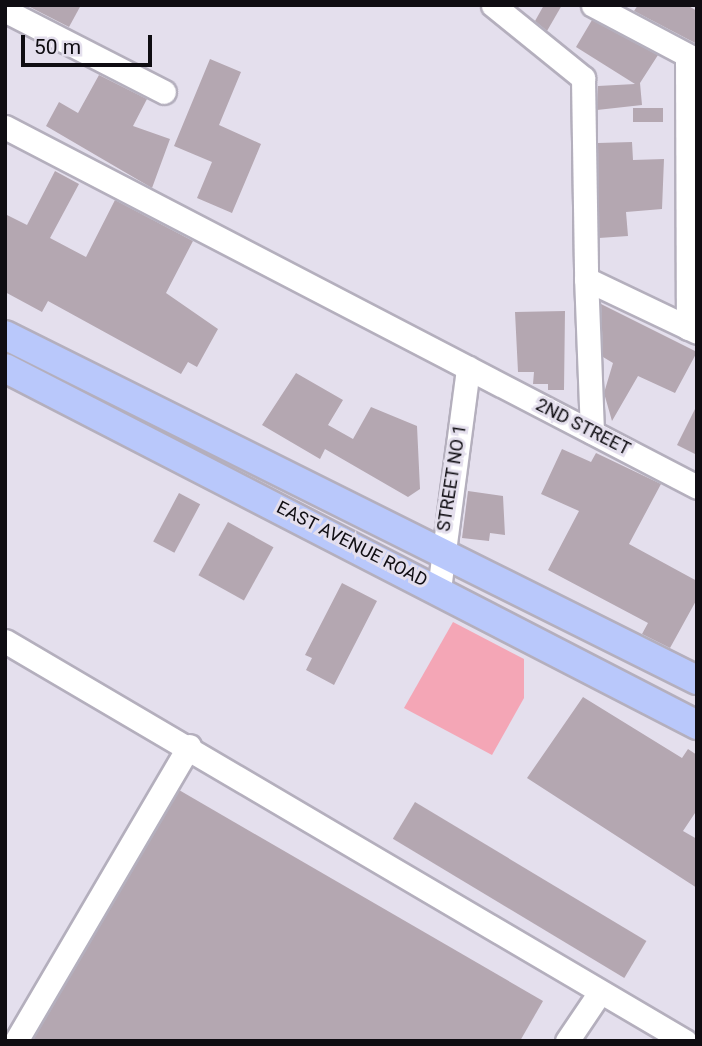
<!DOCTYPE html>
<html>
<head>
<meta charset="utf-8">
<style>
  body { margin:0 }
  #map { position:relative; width:702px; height:1046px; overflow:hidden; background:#e4dfed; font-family:Roboto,sans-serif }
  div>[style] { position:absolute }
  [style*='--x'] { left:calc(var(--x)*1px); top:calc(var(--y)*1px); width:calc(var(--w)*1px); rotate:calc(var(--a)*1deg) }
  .green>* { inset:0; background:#f4a6b6 }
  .building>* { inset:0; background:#b4a7b1; transform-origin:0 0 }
  .roads { filter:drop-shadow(2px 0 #b4afbd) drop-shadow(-2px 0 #b4afbd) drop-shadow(0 2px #b4afbd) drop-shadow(0 -2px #b4afbd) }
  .minor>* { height:23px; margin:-11.5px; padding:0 11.5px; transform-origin:11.5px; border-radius:11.5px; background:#fff }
  .major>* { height:28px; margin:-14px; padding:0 14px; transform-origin:14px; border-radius:14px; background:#b9c8fb }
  span { translate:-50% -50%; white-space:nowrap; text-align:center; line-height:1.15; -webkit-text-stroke:6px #e4dfed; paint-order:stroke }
  .street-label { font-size:18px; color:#0f0d12 }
  .frame { position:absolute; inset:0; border:7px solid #0f0d12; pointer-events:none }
  .scale { position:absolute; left:21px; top:35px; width:131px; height:32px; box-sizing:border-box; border:4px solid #0f0d12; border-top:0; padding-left:9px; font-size:21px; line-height:24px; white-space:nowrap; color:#0f0d12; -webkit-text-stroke:5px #e4dfed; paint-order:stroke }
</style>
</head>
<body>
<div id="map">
  <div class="green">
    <i style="clip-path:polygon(453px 622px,524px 659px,524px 698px,492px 755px,404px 708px)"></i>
  </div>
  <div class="building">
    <i style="clip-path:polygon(26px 5px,81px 5px,69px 27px)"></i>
    <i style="clip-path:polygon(544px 5px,562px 5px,547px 31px,535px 21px)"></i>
    <i style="clip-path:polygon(638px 5px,687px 5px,697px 11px,697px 44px,634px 11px)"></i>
    <i style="clip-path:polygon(592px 20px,658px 55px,640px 83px,642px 105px,597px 110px,598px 86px,635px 84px,576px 47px)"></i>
    <i style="clip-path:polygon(210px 59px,241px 72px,219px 125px,261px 144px,232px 213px,197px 198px,212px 162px,174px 146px)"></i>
    <i style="clip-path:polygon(99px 75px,147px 99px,133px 126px,170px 139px,152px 188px,46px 126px,59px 102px,78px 113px)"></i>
    <i style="left:663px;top:108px;width:14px;height:30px;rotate:90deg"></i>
    <i style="clip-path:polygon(632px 142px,633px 160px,664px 159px,662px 209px,626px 212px,628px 236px,599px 238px,598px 143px)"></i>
    <i style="clip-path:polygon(55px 171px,79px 184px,50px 238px,86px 257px,115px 200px,193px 241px,166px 293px,218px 329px,197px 367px,188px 362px,181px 374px,48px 301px,42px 312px,5px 292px,5px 214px,27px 225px)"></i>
    <i style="clip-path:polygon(601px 304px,697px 352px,675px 393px,638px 376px,612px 421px,604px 393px,613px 363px,603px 357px)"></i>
    <i style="clip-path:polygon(565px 311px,564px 390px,548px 390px,548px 384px,533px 384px,534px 372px,518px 372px,515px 312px)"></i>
    <i style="clip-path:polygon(296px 373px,343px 400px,328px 425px,353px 439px,371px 407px,417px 426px,420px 489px,408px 497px,325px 449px,320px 459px,262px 425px)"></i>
    <i style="clip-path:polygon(697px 405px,697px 455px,677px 445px)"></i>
    <i style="clip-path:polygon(562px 449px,591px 462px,596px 453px,661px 484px,629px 544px,697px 581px,697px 599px,670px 648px,642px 634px,648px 623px,548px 570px,579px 511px,541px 494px)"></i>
    <i style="clip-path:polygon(468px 491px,503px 496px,505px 535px,490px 533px,489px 541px,462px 538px)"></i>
    <i style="left:179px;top:493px;width:24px;height:55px;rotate:28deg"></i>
    <i style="left:228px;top:522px;width:52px;height:61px;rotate:29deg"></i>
    <i style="clip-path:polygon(342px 583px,377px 601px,334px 685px,306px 670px,312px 658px,305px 655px)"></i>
    <i style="clip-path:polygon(583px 697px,682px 758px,688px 749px,697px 755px,697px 810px,683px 831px,697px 839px,697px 888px,527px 778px)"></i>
    <i style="clip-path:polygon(179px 790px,543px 1001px,520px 1041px,32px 1041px)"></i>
    <i style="left:415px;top:802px;width:270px;height:43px;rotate:31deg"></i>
  </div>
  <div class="roads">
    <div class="minor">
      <i style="--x:493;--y:5;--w:116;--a:39"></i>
      <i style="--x:583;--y:78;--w:201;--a:89.1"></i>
      <i style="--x:593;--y:5;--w:118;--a:27.9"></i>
      <i style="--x:8;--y:12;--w:175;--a:27.1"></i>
      <i style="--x:687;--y:56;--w:272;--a:89.8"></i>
      <i style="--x:5;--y:127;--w:780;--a:27.48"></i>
      <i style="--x:592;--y:432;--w:153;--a:-92.2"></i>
      <i style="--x:586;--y:279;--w:123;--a:25.5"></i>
      <i style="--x:439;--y:589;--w:223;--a:-82.5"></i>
      <i style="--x:5;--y:641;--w:789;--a:30.47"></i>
      <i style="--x:16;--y:1041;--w:342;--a:-59.6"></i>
      <i style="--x:567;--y:1041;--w:59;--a:-56"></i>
    </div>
    <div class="major">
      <i style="--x:5;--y:335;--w:773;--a:26.5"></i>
      <i style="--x:5;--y:368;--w:779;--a:27.29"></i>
    </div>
  </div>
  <div class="street-label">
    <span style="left:583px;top:427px;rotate:27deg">2ND STREET</span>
    <span style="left:452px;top:478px;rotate:-81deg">STREET NO 1</span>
    <span style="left:352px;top:544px;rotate:27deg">EAST AVENUE ROAD</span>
  </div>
  <div class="frame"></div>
  <div class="scale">50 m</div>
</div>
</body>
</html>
